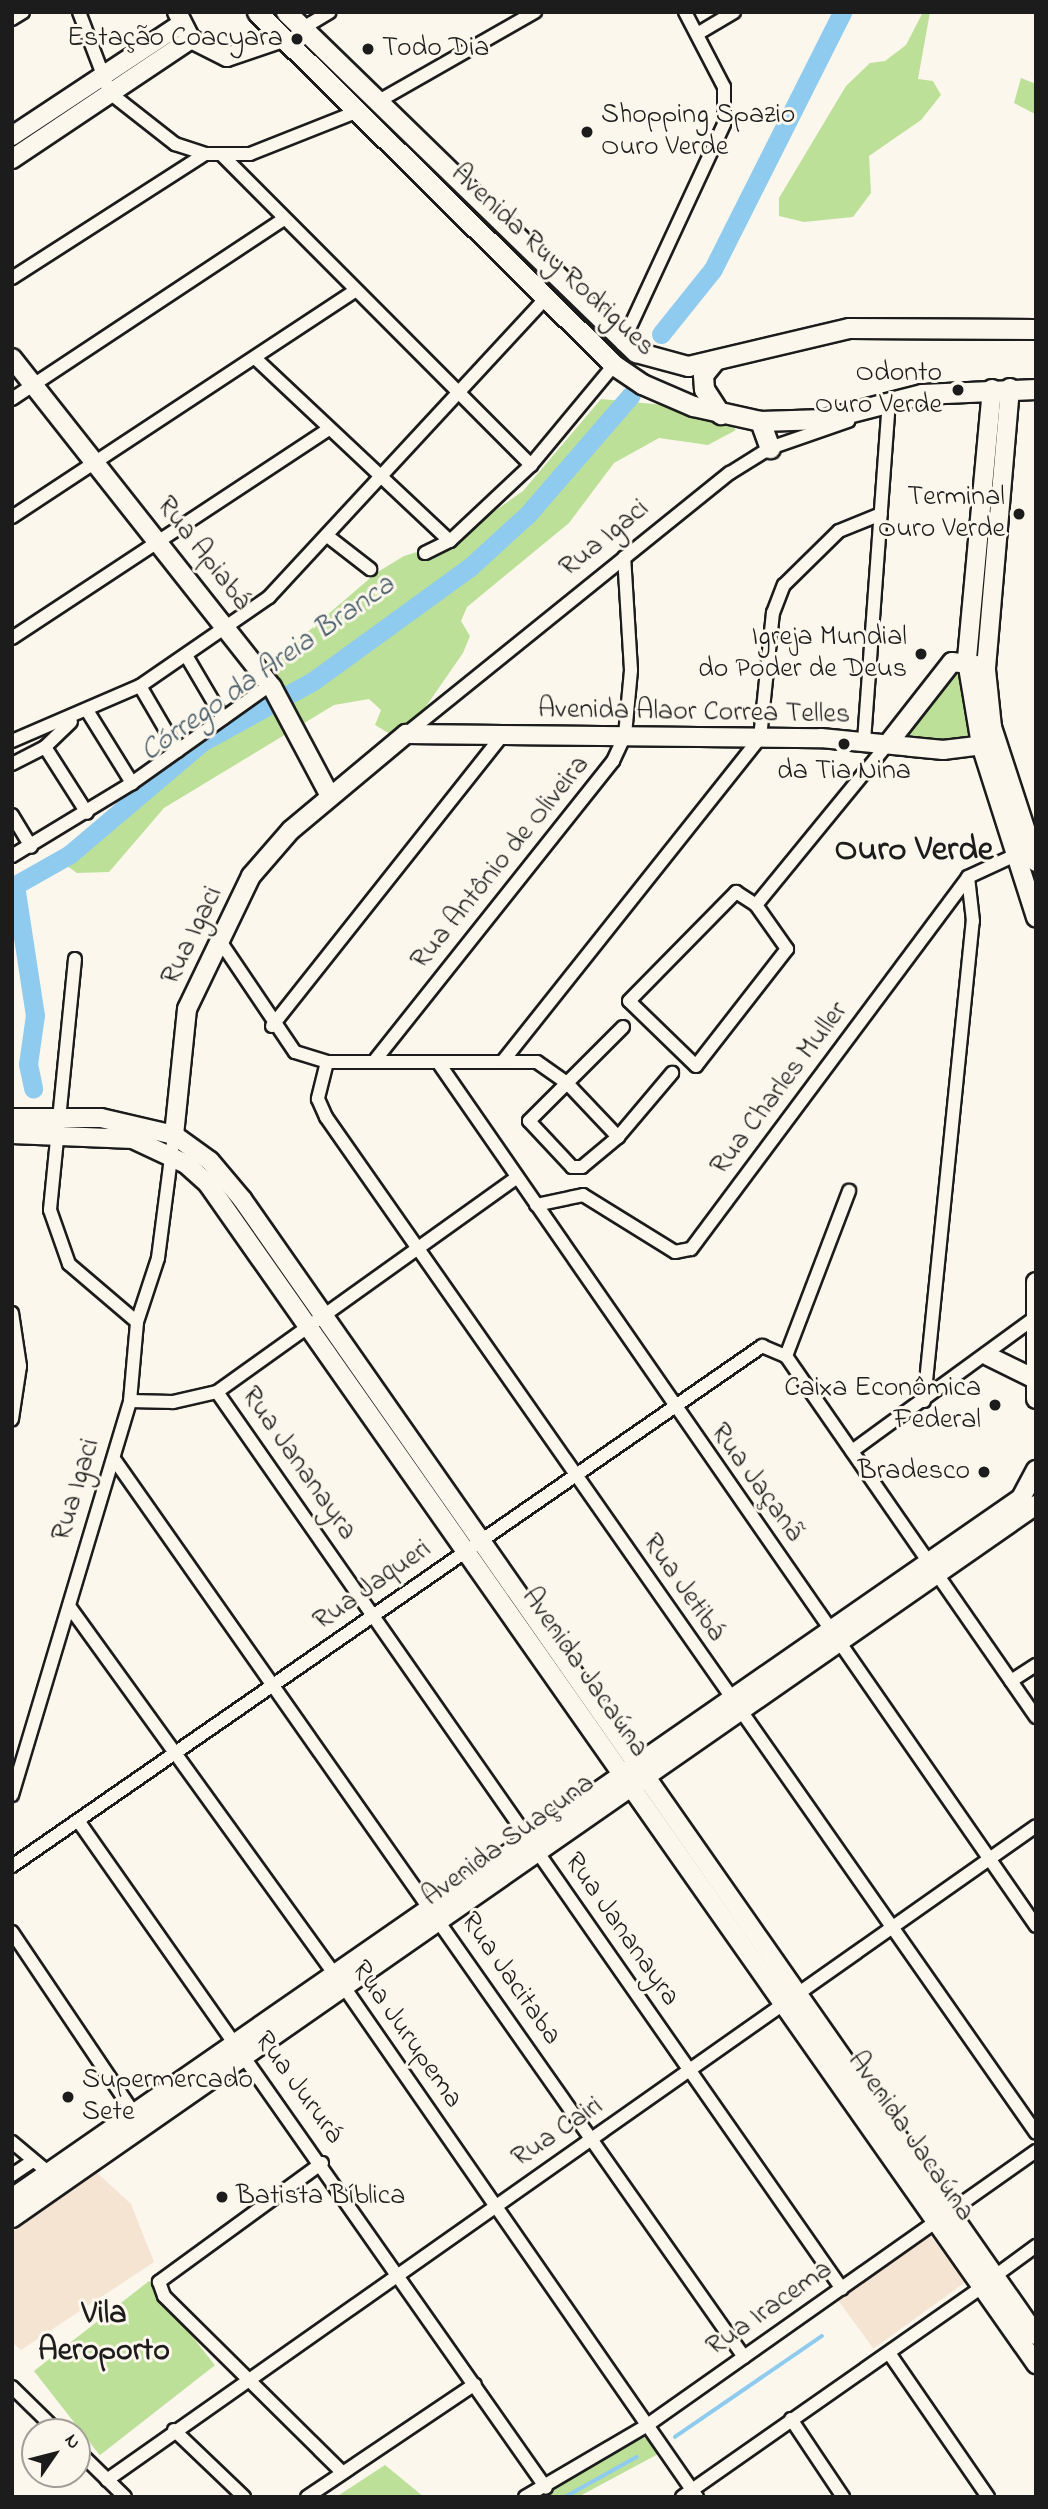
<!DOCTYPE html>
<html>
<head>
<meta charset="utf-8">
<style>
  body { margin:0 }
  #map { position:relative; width:1048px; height:2509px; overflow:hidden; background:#fbf7ec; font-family:"Indie Flower",sans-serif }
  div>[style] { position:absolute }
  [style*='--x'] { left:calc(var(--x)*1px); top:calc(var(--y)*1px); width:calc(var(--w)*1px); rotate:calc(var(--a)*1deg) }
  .built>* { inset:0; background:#f5e4d2; transform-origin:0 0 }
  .green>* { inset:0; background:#bde099; transform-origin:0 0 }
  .stream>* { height:3.5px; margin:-1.75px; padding:0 1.75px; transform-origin:1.75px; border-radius:1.75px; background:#8ecbef }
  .river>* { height:19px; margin:-9.5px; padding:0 9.5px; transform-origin:9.5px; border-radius:9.5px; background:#8ecbef }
  .roads { filter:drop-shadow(2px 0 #1c1c1c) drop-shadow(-2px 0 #1c1c1c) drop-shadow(0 2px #1c1c1c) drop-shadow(0 -2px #1c1c1c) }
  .street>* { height:12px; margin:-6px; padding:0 6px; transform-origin:6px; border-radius:6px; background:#fbf7ec }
  .secondary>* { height:18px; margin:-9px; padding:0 9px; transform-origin:9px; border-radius:9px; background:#fbf7ec }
  .primary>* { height:19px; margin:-9.5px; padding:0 9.5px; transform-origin:9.5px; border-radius:9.5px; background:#fbf7ec }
  .dots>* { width:19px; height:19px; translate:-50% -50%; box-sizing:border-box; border:4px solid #fbf7ec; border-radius:50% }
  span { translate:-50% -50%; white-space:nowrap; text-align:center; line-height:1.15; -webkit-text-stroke:6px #fbf7ec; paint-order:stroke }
  .poi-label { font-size:28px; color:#1c1c1c }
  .right { translate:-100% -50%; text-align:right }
  .left { translate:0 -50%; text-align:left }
  .street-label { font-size:28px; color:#1c1c1c }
  .water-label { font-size:30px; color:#445966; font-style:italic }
  .quarter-label { font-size:32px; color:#1c1c1c; font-weight:700 }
  .district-label { font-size:35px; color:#1c1c1c; font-weight:700 }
  .frame { position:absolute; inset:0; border:14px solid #1c1c1c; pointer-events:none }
  .north { position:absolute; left:21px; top:2418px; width:70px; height:70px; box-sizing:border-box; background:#fbf7ec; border:2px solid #a29f99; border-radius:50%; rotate:55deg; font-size:19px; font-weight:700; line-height:28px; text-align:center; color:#1c1c1c }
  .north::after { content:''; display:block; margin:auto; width:24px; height:32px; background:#1c1c1c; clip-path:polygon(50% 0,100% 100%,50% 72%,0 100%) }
</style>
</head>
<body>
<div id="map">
  <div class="built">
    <i style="clip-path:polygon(94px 2170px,131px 2204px,154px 2262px,21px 2350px,12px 2342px,12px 2229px)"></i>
    <i style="left:929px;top:2233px;width:61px;height:113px;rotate:54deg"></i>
  </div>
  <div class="green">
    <i style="clip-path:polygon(923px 12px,930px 12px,918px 79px,933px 81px,941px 95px,921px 120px,869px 156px,871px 193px,853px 217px,804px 222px,779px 216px,779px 198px,846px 86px,870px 63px,885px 61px,906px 45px)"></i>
    <i style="clip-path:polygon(1021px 78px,1036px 84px,1035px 114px,1014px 103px)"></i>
    <i style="clip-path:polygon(601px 399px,674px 406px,725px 419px,736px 430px,708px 445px,659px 438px,614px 463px,569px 523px,467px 607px,461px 621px,470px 636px,463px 653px,402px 741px,375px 725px,381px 710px,369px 699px,334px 705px,164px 808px,109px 872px,77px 873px,63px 863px,147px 783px,246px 709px,283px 653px,376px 573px,404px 556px,452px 541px,523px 491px)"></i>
    <i style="clip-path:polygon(952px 674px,961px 675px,976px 741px,943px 746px,900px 735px)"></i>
    <i style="left:149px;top:2281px;width:107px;height:146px;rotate:52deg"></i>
    <i style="clip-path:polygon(643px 2436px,660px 2453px,578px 2497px,531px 2497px)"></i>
    <i style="clip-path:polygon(385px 2465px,424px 2497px,336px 2497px)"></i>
  </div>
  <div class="stream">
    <i style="--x:675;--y:2437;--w:178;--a:-34.5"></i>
    <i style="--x:565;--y:2497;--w:82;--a:-29.1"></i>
  </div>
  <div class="river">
    <i style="--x:661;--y:334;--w:83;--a:-51.3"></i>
    <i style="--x:713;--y:269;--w:288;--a:-63.3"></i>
    <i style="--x:15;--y:885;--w:132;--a:81.3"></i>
    <i style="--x:35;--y:1015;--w:49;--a:98.1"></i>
    <i style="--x:28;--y:1064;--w:25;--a:78"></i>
    <i style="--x:12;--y:887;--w:67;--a:-29.6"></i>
    <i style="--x:70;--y:854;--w:173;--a:-40.3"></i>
    <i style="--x:202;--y:742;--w:127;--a:-28.8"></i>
    <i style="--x:313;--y:681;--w:194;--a:-36"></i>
    <i style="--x:470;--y:567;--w:79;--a:-42.4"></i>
    <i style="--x:528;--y:514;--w:157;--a:-49.1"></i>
  </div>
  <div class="roads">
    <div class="street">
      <i style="--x:79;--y:12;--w:87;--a:69.1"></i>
      <i style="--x:110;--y:93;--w:83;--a:38.1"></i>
      <i style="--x:175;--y:144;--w:32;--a:18"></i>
      <i style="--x:205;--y:154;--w:45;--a:0"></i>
      <i style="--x:250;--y:154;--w:114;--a:-21.6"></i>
      <i style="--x:12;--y:19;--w:13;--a:-32"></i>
      <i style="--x:303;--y:28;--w:31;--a:-31"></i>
      <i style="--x:697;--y:34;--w:43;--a:-30.7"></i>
      <i style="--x:377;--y:102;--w:182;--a:-29.7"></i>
      <i style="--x:222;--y:155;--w:438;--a:45.1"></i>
      <i style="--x:12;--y:278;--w:229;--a:-32.7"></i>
      <i style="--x:622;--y:344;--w:242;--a:-65.1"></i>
      <i style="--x:724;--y:124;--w:37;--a:-90"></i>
      <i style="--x:724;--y:87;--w:85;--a:-117.5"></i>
      <i style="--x:255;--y:358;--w:267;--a:43.2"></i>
      <i style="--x:12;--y:399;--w:326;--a:-33.5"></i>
      <i style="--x:12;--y:517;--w:411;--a:-33.4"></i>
      <i style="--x:330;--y:538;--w:51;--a:37.8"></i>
      <i style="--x:425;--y:553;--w:28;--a:-26"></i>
      <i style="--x:450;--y:541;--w:111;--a:-43.2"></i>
      <i style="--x:531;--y:465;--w:130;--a:-50.3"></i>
      <i style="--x:12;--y:638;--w:380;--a:-33.4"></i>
      <i style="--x:187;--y:657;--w:71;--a:59.5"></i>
      <i style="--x:140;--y:686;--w:75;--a:59.7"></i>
      <i style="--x:88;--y:712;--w:84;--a:58.2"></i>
      <i style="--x:406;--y:734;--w:416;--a:-38.9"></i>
      <i style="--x:730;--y:473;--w:47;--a:-32"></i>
      <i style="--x:770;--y:448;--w:83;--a:-19.1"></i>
      <i style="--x:12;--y:741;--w:139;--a:-23.3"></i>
      <i style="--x:140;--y:686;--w:157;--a:-34.6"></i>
      <i style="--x:269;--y:597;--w:409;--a:-47.2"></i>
      <i style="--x:864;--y:741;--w:340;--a:-85.8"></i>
      <i style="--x:45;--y:747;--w:78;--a:57.5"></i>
      <i style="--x:12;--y:764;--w:37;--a:-27"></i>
      <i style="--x:45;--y:747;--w:36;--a:-44"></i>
      <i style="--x:12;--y:815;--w:37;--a:59"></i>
      <i style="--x:12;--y:856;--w:140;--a:-31.3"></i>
      <i style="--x:132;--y:783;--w:169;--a:-35.4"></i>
      <i style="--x:736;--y:892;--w:24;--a:33"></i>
      <i style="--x:756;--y:905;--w:54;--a:54.8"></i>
      <i style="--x:787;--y:949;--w:148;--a:127.9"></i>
      <i style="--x:696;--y:1066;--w:93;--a:-135.9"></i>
      <i style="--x:629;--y:1001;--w:153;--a:-45.5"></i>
      <i style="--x:756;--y:905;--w:212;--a:-50.7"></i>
      <i style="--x:220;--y:941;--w:134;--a:56"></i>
      <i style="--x:295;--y:1052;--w:34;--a:17"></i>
      <i style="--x:327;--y:1062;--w:210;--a:0"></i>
      <i style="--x:537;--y:1062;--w:35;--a:35"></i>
      <i style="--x:566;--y:1082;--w:76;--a:46.6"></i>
      <i style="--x:75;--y:959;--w:252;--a:95.7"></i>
      <i style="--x:50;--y:1210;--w:57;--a:70.6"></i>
      <i style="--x:69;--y:1264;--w:89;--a:40.5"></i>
      <i style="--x:272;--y:1026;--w:369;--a:-51.6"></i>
      <i style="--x:623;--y:1027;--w:133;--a:135"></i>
      <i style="--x:529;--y:1121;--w:63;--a:46.9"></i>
      <i style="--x:572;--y:1167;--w:10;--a:0"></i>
      <i style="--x:582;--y:1167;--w:47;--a:-39.8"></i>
      <i style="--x:618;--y:1137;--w:84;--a:-49.8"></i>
      <i style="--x:376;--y:1059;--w:381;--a:-51.5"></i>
      <i style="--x:613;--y:761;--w:29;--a:-65"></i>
      <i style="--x:625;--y:735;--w:65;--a:-84.7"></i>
      <i style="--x:631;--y:670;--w:113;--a:-93.5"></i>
      <i style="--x:503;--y:1061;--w:413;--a:-51.5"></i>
      <i style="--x:760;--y:738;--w:126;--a:-84.1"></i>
      <i style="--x:773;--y:613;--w:30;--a:-69"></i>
      <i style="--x:784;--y:585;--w:77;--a:-44.5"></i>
      <i style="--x:839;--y:531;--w:45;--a:-22"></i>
      <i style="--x:327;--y:1062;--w:38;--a:104"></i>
      <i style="--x:318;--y:1099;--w:20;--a:66"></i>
      <i style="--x:326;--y:1117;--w:1239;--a:55.05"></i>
      <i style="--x:440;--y:1065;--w:1047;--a:55.31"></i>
      <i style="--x:536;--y:1205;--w:48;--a:-12"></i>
      <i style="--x:583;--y:1195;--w:108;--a:31.8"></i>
      <i style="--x:675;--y:1252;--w:16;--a:-11"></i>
      <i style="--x:691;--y:1249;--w:464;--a:-53.3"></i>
      <i style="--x:968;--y:877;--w:60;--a:-24.8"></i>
      <i style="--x:12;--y:1313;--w:54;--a:81.4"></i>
      <i style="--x:20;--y:1366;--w:54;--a:98.6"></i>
      <i style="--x:786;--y:1356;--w:177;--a:-69.1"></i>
      <i style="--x:217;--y:1392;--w:1093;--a:55.13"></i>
      <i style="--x:130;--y:1401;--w:43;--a:1.3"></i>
      <i style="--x:173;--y:1402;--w:45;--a:-12.8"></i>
      <i style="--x:217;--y:1392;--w:368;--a:-35.6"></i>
      <i style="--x:924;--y:1401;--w:482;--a:-84.2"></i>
      <i style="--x:973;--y:921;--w:44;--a:-96.5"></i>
      <i style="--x:852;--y:1451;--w:228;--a:-36.1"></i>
      <i style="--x:114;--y:1459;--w:1097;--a:54.95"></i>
      <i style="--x:69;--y:1606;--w:470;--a:54.2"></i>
      <i style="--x:344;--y:1987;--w:620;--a:55.31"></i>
      <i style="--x:1011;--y:1681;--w:30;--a:-33"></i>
      <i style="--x:12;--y:1795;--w:411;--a:-73.3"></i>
      <i style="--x:130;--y:1401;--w:79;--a:-84.9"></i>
      <i style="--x:137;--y:1322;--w:67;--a:-71.8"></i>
      <i style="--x:158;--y:1258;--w:124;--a:-82.6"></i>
      <i style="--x:79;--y:1822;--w:813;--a:54.96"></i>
      <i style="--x:12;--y:1866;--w:913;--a:-34.73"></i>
      <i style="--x:762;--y:1346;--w:26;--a:23"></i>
      <i style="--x:786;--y:1356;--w:439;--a:55.3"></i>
      <i style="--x:12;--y:1932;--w:224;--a:56.1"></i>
      <i style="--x:12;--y:2142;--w:50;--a:40.1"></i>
      <i style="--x:322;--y:2163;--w:202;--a:143.9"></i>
      <i style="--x:159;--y:2282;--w:15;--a:70"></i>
      <i style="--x:164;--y:2296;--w:250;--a:44.7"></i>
      <i style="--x:12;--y:2175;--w:25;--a:-34"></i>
      <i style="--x:995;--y:2276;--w:51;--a:-36.2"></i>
      <i style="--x:889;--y:2353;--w:175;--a:55.5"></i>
      <i style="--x:12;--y:2387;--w:64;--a:44.4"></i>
      <i style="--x:791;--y:2419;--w:94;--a:56.3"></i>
      <i style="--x:174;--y:2430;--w:97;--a:43.7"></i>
      <i style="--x:77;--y:2450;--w:67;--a:44.4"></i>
      <i style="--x:107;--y:2480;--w:1136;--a:-35.14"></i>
      <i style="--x:307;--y:2497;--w:202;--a:-33.9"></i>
      <i style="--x:525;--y:2497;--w:140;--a:-30.4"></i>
      <i style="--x:646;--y:2426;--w:477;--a:-35.2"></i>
      <i style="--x:682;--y:2497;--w:366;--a:-35"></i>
    </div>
    <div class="secondary">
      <i style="--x:177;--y:12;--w:30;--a:63"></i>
      <i style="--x:191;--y:39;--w:40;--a:26.6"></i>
      <i style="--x:227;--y:57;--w:59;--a:-18.7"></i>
      <i style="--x:12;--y:136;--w:201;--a:-33.5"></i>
      <i style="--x:12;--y:159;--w:216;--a:-33.8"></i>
      <i style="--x:12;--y:358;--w:419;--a:51.7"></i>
      <i style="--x:272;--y:687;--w:123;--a:62"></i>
      <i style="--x:1010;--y:388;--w:283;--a:94.9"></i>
      <i style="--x:986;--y:670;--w:57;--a:84"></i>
      <i style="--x:992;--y:727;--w:142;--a:71.9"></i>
      <i style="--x:992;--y:389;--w:273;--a:95.3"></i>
      <i style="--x:967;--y:661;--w:85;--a:80.5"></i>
      <i style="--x:981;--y:745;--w:181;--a:72.3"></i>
      <i style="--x:890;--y:741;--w:100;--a:-51.9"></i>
      <i style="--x:952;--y:662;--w:24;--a:7"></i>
      <i style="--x:12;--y:1118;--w:89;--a:0"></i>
      <i style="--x:101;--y:1118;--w:75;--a:13.1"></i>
      <i style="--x:174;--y:1135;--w:44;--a:35.8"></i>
      <i style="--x:210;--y:1161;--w:50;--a:49.9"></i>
      <i style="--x:242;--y:1199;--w:1386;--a:55.05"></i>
      <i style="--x:12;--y:1134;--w:121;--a:2.4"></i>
      <i style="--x:133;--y:1139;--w:59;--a:25.3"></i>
      <i style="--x:186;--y:1164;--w:30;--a:42"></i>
      <i style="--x:208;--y:1184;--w:1442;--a:54.94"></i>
      <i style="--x:174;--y:1135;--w:127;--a:-84.1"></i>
      <i style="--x:187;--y:1009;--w:148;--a:-64.3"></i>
      <i style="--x:251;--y:876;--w:61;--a:-49"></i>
      <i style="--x:291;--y:830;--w:150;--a:-39.9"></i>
      <i style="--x:406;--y:734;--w:415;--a:0.6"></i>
      <i style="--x:821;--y:738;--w:123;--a:5.6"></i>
      <i style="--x:943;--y:750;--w:38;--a:-7"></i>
      <i style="--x:981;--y:745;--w:21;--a:-59"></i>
      <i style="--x:1036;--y:1282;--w:117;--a:90"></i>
      <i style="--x:988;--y:1356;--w:52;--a:26.1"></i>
      <i style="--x:12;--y:2198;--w:1228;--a:-34.75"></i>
      <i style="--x:1021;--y:1498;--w:32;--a:-62"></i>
      <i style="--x:12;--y:2218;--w:1248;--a:-34.85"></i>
    </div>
    <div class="primary">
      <i style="--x:257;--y:12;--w:502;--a:44.68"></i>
      <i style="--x:614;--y:365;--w:34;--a:34"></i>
      <i style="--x:642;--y:384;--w:56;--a:23.3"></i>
      <i style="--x:693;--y:406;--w:69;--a:12.6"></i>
      <i style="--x:760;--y:421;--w:64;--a:-1.8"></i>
      <i style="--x:824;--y:419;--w:101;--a:-14.3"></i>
      <i style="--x:922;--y:394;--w:114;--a:-2.5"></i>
      <i style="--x:286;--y:12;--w:488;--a:44.2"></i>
      <i style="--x:636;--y:352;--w:54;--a:15.1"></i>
      <i style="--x:688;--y:366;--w:165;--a:-13.3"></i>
      <i style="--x:849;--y:328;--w:187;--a:0.3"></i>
      <i style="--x:715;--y:360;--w:19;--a:129"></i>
      <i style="--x:703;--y:375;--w:14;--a:86"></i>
      <i style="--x:704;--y:389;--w:30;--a:57"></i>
      <i style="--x:760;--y:421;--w:29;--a:70"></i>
    </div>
  </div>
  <div class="dots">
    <i style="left:297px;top:39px;background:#1c1c1c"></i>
    <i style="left:368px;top:49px;background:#1c1c1c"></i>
    <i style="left:587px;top:132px;background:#1c1c1c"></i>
    <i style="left:958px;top:390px;background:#1c1c1c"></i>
    <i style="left:1019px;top:514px;background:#1c1c1c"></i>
    <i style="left:921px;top:654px;background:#1c1c1c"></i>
    <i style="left:844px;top:744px;background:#1c1c1c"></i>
    <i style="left:995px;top:1405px;background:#1c1c1c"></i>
    <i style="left:984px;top:1472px;background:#1c1c1c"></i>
    <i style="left:68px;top:2097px;background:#1c1c1c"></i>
    <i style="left:222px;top:2197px;background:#1c1c1c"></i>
  </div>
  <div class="poi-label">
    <span class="right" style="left:283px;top:39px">Estação Coacyara</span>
    <span class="left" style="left:382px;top:49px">Todo Dia</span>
    <span class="left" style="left:601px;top:132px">Shopping Spazio<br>Ouro Verde</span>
    <span class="right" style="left:942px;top:390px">Odonto<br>Ouro Verde</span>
    <span class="right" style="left:1005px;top:514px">Terminal<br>Ouro Verde</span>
    <span class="right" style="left:907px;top:654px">Igreja Mundial<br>do Poder de Deus</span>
    <span style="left:844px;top:772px">da Tia Nina</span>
    <span class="right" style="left:981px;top:1405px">Caixa Econômica<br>Federal</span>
    <span class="right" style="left:970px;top:1472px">Bradesco</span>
    <span class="left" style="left:82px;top:2097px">Supermercado<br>Sete</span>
    <span class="left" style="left:236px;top:2197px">Batista Bíblica</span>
  </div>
  <div class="street-label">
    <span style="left:552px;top:261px;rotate:43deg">Avenida Ruy Rodrigues</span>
    <span style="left:605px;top:539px;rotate:-39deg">Rua Igaci</span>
    <span style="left:203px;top:554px;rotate:52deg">Rua Apiabá</span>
    <span style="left:694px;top:713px;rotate:1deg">Avenida Alaor Correa Telles</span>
    <span style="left:501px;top:863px;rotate:-51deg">Rua Antônio de Oliveira</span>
    <span style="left:193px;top:936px;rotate:-64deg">Rua Igaci</span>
    <span style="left:780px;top:1089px;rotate:-53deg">Rua Charles Muller</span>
    <span style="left:298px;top:1464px;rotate:55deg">Rua Jananayra</span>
    <span style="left:756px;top:1483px;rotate:54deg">Rua Jaçanã</span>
    <span style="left:77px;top:1490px;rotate:-73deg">Rua Igaci</span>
    <span style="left:373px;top:1586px;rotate:-35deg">Rua Jaqueri</span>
    <span style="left:683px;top:1588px;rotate:55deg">Rua Jetibá</span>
    <span style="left:584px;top:1673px;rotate:55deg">Avenida Jacaúna</span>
    <span style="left:509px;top:1841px;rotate:-36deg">Avenida Suaçuna</span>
    <span style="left:621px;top:1930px;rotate:55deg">Rua Jananayra</span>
    <span style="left:510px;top:1979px;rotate:55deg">Rua Jacitaba</span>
    <span style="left:406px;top:2035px;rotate:55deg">Rua Jurupema</span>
    <span style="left:298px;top:2088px;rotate:54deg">Rua Jururá</span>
    <span style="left:558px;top:2133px;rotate:-34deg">Rua Cairi</span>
    <span style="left:910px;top:2137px;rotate:55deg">Avenida Jacaúna</span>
    <span style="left:770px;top:2309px;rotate:-35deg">Rua Iracema</span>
  </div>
  <div class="water-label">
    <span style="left:268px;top:669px;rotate:-35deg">Córrego da Areia Branca</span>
  </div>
  <div class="quarter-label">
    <span style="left:104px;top:2334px">Vila<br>Aeroporto</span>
  </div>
  <div class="district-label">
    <span style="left:914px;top:851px">Ouro Verde</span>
  </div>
  <div class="frame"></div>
  <div class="north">N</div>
</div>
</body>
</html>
